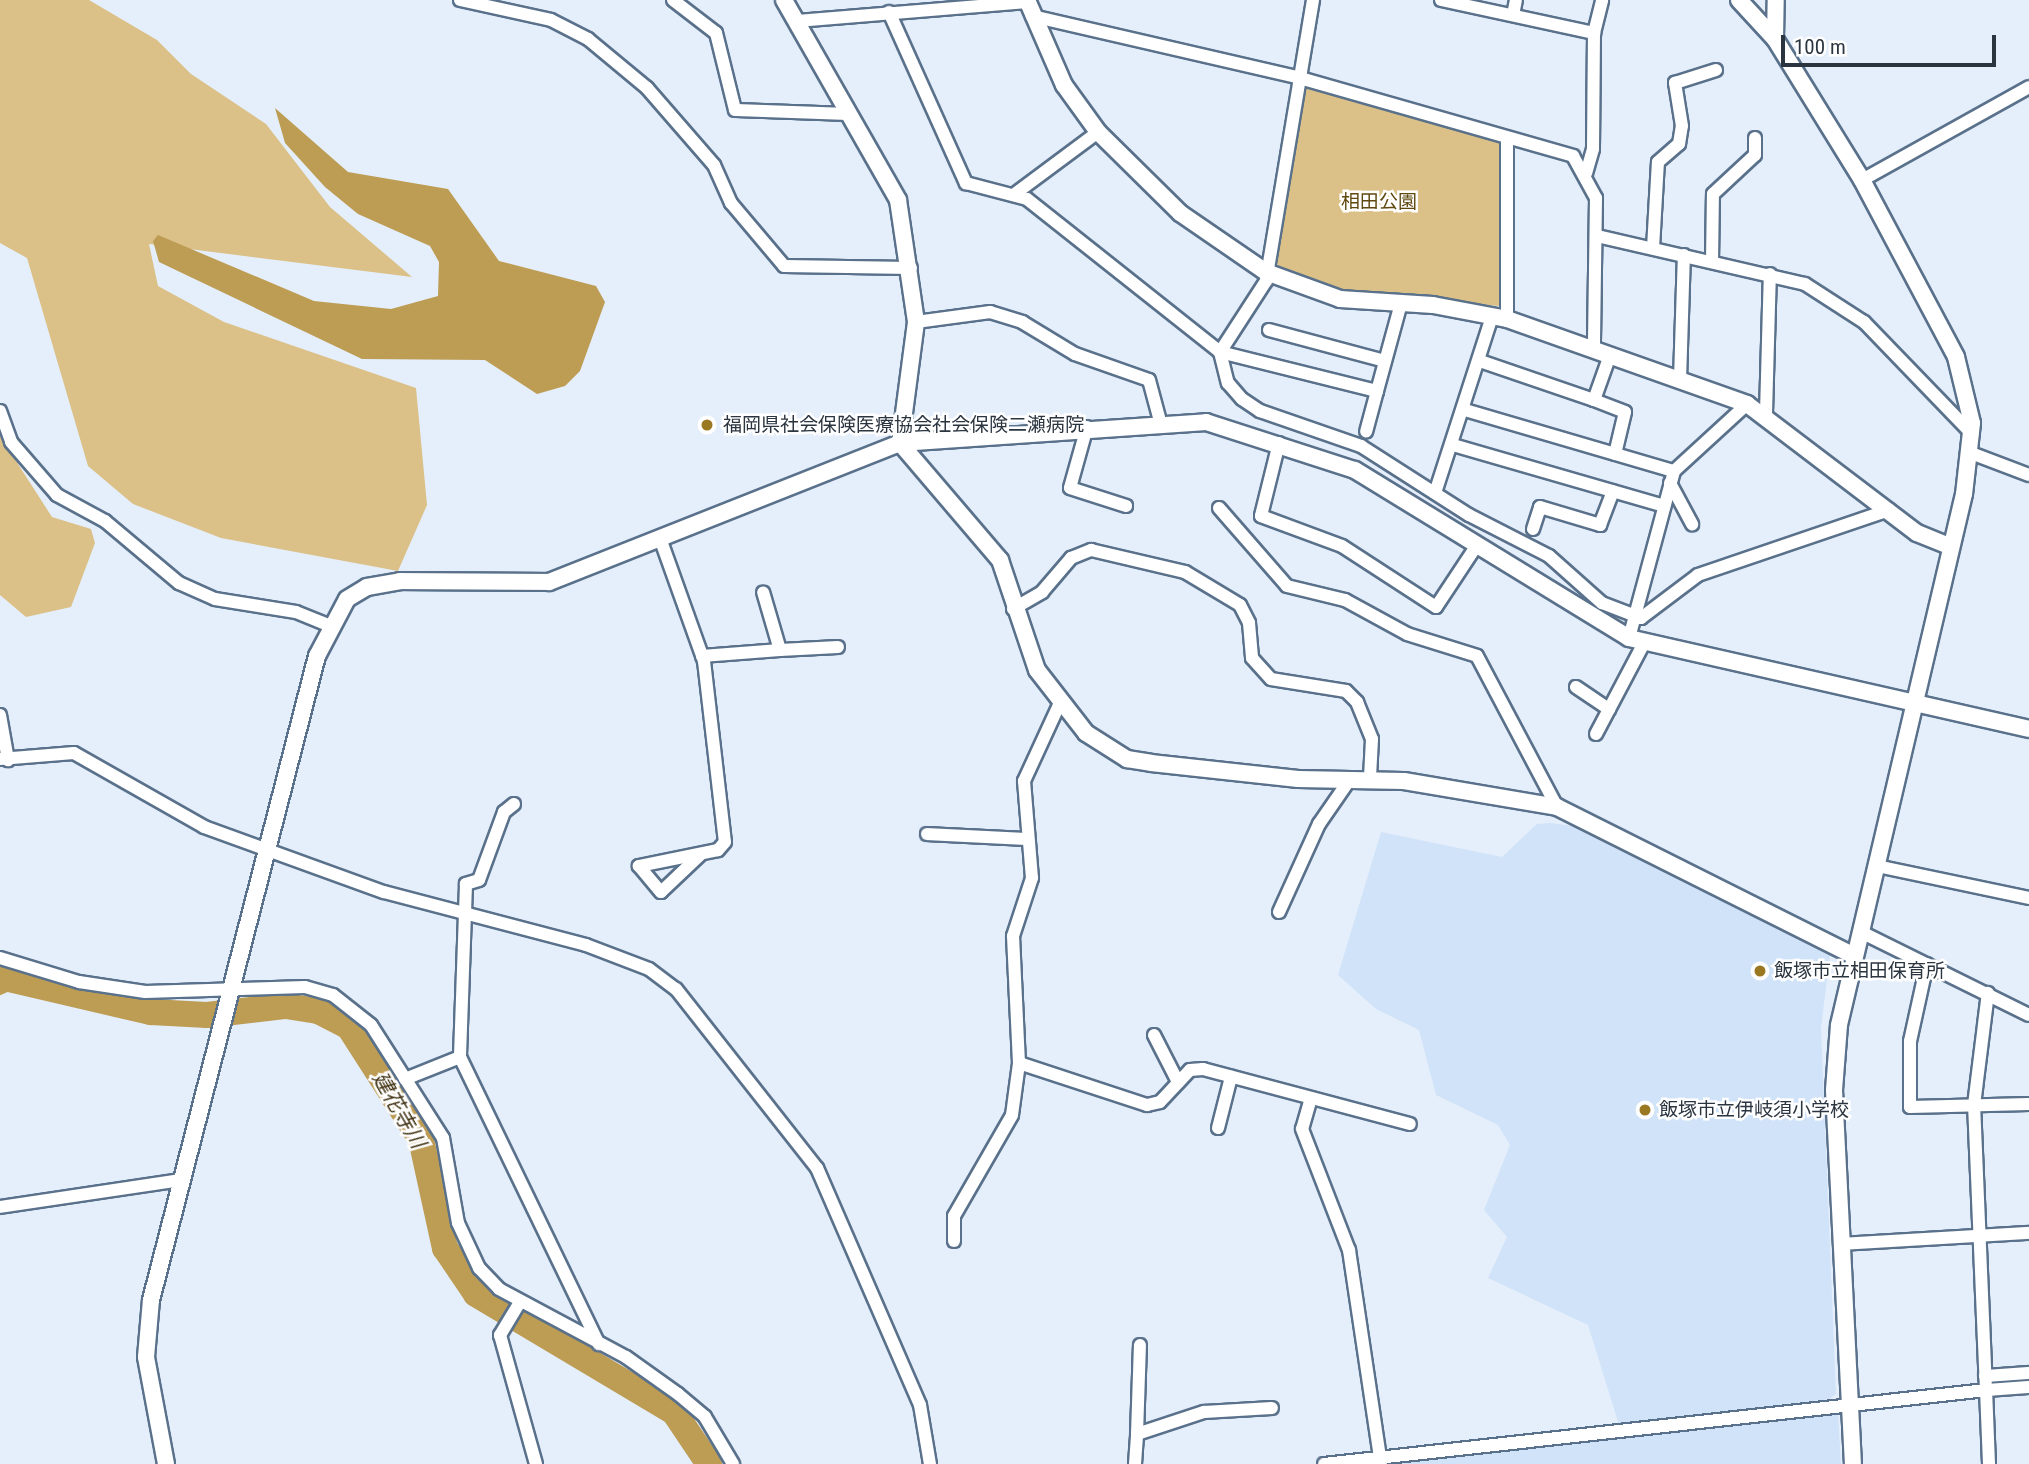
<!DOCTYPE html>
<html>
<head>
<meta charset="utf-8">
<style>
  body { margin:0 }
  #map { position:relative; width:2029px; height:1464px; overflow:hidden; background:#e5effb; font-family:"Roboto Condensed","Noto Sans JP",sans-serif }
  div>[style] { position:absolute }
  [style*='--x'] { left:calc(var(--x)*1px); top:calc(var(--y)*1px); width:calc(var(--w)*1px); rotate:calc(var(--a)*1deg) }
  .built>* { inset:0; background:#d1e3f9 }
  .green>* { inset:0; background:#dbc087 }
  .water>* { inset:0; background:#bd9c54 }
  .stream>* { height:4.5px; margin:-2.25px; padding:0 2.25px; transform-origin:2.25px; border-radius:2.25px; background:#bd9c54 }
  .river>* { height:26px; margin:-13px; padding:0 13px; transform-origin:13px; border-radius:13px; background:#bd9c54 }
  .roads { filter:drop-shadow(2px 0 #5a718b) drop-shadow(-2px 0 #5a718b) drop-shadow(0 2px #5a718b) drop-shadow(0 -2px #5a718b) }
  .street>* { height:12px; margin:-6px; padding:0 6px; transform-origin:6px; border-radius:6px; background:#fff }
  .secondary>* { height:16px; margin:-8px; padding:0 8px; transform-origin:8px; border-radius:8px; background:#fff }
  .dots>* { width:19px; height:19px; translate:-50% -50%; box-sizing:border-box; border:4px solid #fff; border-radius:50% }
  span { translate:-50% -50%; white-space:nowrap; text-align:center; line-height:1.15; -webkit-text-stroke:5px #fff; paint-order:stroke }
  .park-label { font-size:19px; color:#604a11 }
  .poi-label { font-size:19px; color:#2b3540 }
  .left { translate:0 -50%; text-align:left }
  .water-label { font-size:21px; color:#413313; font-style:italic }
  .scale { position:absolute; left:1781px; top:35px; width:215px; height:32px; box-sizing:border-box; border:4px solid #2b3540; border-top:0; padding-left:9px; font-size:21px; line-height:24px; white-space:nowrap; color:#2b3540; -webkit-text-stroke:5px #fff; paint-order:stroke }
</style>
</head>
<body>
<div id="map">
  <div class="built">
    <i style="clip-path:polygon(1551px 823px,1573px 826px,1830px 955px,1821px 1028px,1836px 1394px,1829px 1399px,1619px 1425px,1588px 1325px,1488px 1278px,1507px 1237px,1484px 1210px,1510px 1145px,1498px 1125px,1436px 1095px,1419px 1030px,1376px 1009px,1338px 975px,1381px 832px,1502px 857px,1537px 824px)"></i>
    <i style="clip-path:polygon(1838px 1412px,1841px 1464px,1390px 1464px,1391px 1463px)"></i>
  </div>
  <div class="green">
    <i style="clip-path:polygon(0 0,89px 0,157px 40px,191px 74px,266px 124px,330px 207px,412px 277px,149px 244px,158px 286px,224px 322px,416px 388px,427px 505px,398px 571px,221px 538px,133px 504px,88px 466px,27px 258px,0 243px)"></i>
    <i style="clip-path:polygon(1309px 86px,1500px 143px,1499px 306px,1333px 290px,1279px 271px,1274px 250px,1303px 92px)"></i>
    <i style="clip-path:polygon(0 436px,52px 517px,91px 529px,95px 543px,71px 607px,26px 617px,0 595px)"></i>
  </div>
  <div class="water">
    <i style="clip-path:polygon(275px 108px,348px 172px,448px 189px,499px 261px,596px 286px,605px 302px,580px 371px,565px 386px,537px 394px,485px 360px,362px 359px,159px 262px,153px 241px,158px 235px,314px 301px,391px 309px,438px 296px,439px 262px,430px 246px,358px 214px,325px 187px,285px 143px)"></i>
  </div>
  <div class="stream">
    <i style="--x:0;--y:992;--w:20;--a:-24"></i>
  </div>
  <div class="river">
    <i style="--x:0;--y:977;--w:155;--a:13.1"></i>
    <i style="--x:151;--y:1012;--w:56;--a:3.1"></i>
    <i style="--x:207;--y:1015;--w:80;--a:-6.5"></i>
    <i style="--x:286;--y:1006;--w:32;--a:9"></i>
    <i style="--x:318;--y:1011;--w:35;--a:27"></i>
    <i style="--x:349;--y:1027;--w:133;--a:57.3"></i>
    <i style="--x:421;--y:1139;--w:112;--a:77.6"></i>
    <i style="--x:445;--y:1248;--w:55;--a:56"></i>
    <i style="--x:476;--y:1294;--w:230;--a:30.8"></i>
    <i style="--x:674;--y:1412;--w:63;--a:56.1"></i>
  </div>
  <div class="roads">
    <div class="street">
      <i style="--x:460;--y:0;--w:93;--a:12.4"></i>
      <i style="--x:551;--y:20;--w:42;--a:27.2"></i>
      <i style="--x:588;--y:39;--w:77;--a:39.7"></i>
      <i style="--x:647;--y:88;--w:102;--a:49"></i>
      <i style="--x:714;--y:165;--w:42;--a:65.9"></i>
      <i style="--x:731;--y:203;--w:82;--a:49.9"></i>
      <i style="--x:784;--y:266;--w:127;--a:0.9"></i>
      <i style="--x:673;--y:0;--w:54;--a:37.5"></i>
      <i style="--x:716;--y:33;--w:79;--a:76.1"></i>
      <i style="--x:735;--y:110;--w:114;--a:2"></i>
      <i style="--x:1313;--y:0;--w:285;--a:99.5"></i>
      <i style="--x:1266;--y:281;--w:85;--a:122.9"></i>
      <i style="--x:1220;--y:352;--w:32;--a:76"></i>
      <i style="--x:1228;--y:383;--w:21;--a:49"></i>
      <i style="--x:1242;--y:399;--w:22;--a:34"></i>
      <i style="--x:1260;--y:411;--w:107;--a:19.1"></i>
      <i style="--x:1361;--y:446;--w:128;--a:32.6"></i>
      <i style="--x:1469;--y:515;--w:90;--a:27.1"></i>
      <i style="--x:1549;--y:556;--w:71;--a:41.6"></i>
      <i style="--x:1602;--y:603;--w:42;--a:21"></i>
      <i style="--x:1641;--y:618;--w:71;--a:-37"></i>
      <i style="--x:1698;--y:575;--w:202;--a:-18.8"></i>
      <i style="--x:1441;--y:0;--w:157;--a:12.2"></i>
      <i style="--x:1594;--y:33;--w:116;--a:90.5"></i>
      <i style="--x:1593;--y:149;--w:25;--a:106"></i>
      <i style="--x:889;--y:12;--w:188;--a:65.8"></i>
      <i style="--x:966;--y:183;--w:63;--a:14.7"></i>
      <i style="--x:1027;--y:199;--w:246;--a:38.4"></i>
      <i style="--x:1220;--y:352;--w:162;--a:14"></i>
      <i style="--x:1377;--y:391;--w:42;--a:105"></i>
      <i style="--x:1513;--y:15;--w:15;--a:-79"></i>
      <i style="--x:1032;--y:16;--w:275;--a:13"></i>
      <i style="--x:1300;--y:78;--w:284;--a:15.9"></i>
      <i style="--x:1573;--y:156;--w:48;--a:61.3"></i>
      <i style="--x:1596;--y:198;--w:151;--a:90.8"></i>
      <i style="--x:797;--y:21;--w:231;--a:-4.7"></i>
      <i style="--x:1594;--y:33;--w:34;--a:-76"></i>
      <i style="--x:1507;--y:140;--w:179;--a:90"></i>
      <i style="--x:1862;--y:180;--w:191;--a:-29.1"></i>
      <i style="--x:1016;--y:193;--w:102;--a:-36.6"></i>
      <i style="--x:1597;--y:236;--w:213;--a:13"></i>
      <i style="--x:1805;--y:284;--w:70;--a:32.8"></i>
      <i style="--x:1864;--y:322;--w:156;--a:46"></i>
      <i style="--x:1653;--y:248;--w:86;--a:-86.7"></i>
      <i style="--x:1658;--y:162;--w:28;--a:-41"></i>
      <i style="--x:1679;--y:144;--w:18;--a:-81"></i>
      <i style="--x:1682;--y:126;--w:44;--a:-99.2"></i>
      <i style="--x:1675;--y:83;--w:43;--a:-17.6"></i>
      <i style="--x:1712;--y:262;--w:68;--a:-89.2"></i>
      <i style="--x:1713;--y:194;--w:57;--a:-42.9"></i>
      <i style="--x:1755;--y:155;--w:17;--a:-90"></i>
      <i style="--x:916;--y:322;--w:75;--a:-7.7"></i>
      <i style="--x:990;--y:312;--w:34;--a:17"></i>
      <i style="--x:1022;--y:322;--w:62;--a:31.1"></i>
      <i style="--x:1075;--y:354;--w:78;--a:19.4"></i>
      <i style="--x:1149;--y:380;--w:42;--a:75"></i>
      <i style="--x:1269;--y:330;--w:120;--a:15"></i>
      <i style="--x:1480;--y:361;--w:120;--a:18.9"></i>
      <i style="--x:1594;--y:400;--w:48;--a:-70.4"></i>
      <i style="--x:1680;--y:380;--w:125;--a:-88.2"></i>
      <i style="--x:1377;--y:391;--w:91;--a:-74.7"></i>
      <i style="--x:1594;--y:400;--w:33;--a:21"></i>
      <i style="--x:1625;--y:412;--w:43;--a:103.4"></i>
      <i style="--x:1465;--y:410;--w:218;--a:16.3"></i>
      <i style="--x:0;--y:411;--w:33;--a:70"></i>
      <i style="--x:11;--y:442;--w:70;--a:49"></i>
      <i style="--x:57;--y:495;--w:55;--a:28.4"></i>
      <i style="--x:105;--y:521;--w:97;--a:40"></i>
      <i style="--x:179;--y:583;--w:39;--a:24"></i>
      <i style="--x:215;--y:599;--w:82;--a:9.1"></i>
      <i style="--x:296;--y:612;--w:35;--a:22"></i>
      <i style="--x:1766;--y:413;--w:139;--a:-88.4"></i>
      <i style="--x:1087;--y:427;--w:63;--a:105.6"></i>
      <i style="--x:1070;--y:488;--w:59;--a:17.8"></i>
      <i style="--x:1279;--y:443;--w:75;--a:103.9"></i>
      <i style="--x:1261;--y:516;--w:86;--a:20.3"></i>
      <i style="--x:1342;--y:546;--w:112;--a:33"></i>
      <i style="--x:1436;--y:607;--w:74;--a:-56.5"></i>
      <i style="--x:1453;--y:445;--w:220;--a:16.1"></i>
      <i style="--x:1971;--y:453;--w:62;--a:20.8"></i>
      <i style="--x:1670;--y:483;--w:47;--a:61.8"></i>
      <i style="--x:1435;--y:493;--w:186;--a:-72.1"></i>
      <i style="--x:1219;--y:508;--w:103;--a:48.9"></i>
      <i style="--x:1287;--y:586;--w:60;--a:13.6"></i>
      <i style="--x:1345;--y:600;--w:71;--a:28.7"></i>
      <i style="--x:1407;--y:634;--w:73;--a:17.4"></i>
      <i style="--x:1477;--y:656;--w:171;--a:62.1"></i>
      <i style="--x:1533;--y:529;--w:23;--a:-72"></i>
      <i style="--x:1540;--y:507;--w:63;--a:16.7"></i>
      <i style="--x:1600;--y:525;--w:36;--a:-69"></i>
      <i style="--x:661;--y:541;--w:127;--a:70.3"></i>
      <i style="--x:704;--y:661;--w:182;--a:83.4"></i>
      <i style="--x:725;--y:842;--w:11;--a:131"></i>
      <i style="--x:718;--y:850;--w:81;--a:168.6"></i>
      <i style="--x:639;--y:866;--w:34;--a:50"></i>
      <i style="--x:661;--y:892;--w:55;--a:-43.5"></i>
      <i style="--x:1013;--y:609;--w:34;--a:-30"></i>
      <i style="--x:1042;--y:592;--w:45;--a:-49.5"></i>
      <i style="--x:1071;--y:558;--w:22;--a:-22"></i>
      <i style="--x:1091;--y:550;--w:97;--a:13.2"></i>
      <i style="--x:1185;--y:572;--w:64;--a:31"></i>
      <i style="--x:1240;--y:605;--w:20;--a:63"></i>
      <i style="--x:1249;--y:623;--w:35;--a:85"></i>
      <i style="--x:1252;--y:658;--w:28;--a:48"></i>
      <i style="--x:1271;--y:679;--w:76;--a:9.1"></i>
      <i style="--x:1346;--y:691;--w:16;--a:45"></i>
      <i style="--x:1357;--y:702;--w:40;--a:68"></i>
      <i style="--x:1372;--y:739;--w:39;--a:93"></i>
      <i style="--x:1629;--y:638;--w:173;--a:-74.9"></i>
      <i style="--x:1674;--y:471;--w:99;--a:-42.5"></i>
      <i style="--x:780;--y:650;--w:58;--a:-3"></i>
      <i style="--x:702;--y:656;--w:78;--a:-4.4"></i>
      <i style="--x:780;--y:650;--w:60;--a:-106.3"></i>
      <i style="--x:1576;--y:687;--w:40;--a:34"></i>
      <i style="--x:1059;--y:705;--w:84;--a:114.7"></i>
      <i style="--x:1024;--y:781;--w:97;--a:85.3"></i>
      <i style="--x:1032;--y:878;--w:61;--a:108.1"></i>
      <i style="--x:1013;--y:936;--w:127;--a:87.3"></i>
      <i style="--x:1019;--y:1063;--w:135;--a:18.2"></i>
      <i style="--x:1147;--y:1105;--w:13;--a:-13"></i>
      <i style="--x:1160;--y:1102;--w:44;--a:-46.8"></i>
      <i style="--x:1190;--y:1070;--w:13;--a:-4"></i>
      <i style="--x:1203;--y:1069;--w:214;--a:14.9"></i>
      <i style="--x:0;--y:715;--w:46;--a:79.9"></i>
      <i style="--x:1596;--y:734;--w:105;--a:-62.2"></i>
      <i style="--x:0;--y:759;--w:74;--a:-4.6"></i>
      <i style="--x:74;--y:753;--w:150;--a:29.6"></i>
      <i style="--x:204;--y:827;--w:191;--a:19.9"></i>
      <i style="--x:384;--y:892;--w:209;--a:14.7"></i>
      <i style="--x:586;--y:945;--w:67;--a:20.9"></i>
      <i style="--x:649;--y:969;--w:34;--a:37"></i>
      <i style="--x:676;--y:989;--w:228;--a:51.8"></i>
      <i style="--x:817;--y:1168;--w:258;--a:66.5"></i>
      <i style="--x:920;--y:1405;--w:60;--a:80.4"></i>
      <i style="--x:514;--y:804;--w:13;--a:141"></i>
      <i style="--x:504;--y:812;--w:72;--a:110.2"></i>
      <i style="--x:479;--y:880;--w:14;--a:163"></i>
      <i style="--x:466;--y:884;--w:173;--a:92"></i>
      <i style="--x:460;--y:1057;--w:319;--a:64.2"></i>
      <i style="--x:927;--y:834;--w:98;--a:2.9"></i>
      <i style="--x:1877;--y:866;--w:155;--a:11.9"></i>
      <i style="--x:1279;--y:912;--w:97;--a:-65.6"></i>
      <i style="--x:1319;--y:824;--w:55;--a:-55.4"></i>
      <i style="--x:1861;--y:932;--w:187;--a:26.3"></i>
      <i style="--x:0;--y:958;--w:83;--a:16.9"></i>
      <i style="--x:79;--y:982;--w:67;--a:8.6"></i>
      <i style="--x:145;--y:992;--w:160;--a:-1.8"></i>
      <i style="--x:305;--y:987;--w:29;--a:16"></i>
      <i style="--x:333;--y:995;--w:48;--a:38.3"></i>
      <i style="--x:371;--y:1025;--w:134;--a:57.5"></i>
      <i style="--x:443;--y:1138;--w:86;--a:80"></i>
      <i style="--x:458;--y:1223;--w:50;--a:65"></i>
      <i style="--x:479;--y:1268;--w:29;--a:46"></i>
      <i style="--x:499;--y:1289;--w:144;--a:28.2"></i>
      <i style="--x:626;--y:1357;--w:64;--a:35.4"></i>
      <i style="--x:678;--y:1394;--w:35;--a:40"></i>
      <i style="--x:705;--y:1417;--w:55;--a:59.2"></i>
      <i style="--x:1927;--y:964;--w:79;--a:102.4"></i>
      <i style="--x:1910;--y:1041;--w:66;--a:90"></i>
      <i style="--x:1910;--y:1107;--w:119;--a:-1.4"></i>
      <i style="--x:1154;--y:1035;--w:53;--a:62.9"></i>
      <i style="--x:405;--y:1079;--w:59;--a:-21.8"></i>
      <i style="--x:1311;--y:1098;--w:32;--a:106"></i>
      <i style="--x:1302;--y:1129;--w:130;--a:68.8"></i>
      <i style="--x:1349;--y:1250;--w:216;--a:81.5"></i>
      <i style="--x:1218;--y:1128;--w:53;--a:-75.7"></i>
      <i style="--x:0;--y:1207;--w:182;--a:-8.5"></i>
      <i style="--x:954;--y:1241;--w:25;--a:-90"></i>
      <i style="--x:954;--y:1216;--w:116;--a:-60.1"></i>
      <i style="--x:1012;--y:1115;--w:52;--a:-82.3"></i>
      <i style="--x:1842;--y:1244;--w:187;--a:-3.4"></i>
      <i style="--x:520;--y:1302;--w:39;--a:121"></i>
      <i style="--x:500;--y:1335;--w:134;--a:74.4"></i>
      <i style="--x:1985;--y:1376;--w:44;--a:-3.9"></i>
      <i style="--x:1137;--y:1434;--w:89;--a:-88.1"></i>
      <i style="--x:1135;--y:1464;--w:30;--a:-86"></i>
      <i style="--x:1137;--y:1434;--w:71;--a:-18.2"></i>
      <i style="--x:1204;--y:1412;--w:68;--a:-3.4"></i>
      <i style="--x:1324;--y:1464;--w:666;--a:-6.38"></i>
      <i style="--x:1986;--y:1390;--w:285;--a:-92.4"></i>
      <i style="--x:1974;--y:1105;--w:113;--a:-82.9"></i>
      <i style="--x:1989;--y:1464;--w:74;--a:-92.3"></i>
      <i style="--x:1986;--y:1390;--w:43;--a:-4"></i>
    </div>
    <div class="secondary">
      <i style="--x:784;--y:0;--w:230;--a:60.3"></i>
      <i style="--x:898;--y:200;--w:123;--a:81.6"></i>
      <i style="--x:916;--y:322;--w:122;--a:97.5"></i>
      <i style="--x:900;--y:443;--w:154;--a:49.5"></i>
      <i style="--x:1000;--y:560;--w:116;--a:71.4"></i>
      <i style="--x:1037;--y:670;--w:80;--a:52.1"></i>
      <i style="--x:1086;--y:733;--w:49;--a:32.4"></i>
      <i style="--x:1127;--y:759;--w:24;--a:9"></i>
      <i style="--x:1151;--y:763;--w:148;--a:6.2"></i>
      <i style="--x:1298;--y:779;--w:106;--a:1.1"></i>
      <i style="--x:1404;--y:781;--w:155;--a:9.6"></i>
      <i style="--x:1557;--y:807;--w:330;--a:26.6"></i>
      <i style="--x:1027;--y:0;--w:93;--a:66.5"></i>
      <i style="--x:1064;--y:85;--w:58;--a:54.1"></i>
      <i style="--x:1098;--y:132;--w:115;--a:44.6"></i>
      <i style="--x:1180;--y:213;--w:104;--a:34.5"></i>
      <i style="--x:1266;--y:272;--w:79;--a:20"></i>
      <i style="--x:1340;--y:299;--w:93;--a:3.7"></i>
      <i style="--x:1433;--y:305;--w:75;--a:10.7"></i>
      <i style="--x:1507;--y:319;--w:255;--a:19.5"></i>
      <i style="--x:1747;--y:404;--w:213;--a:37.2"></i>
      <i style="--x:1917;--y:533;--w:35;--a:22"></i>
      <i style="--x:1739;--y:0;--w:53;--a:47.3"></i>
      <i style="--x:1775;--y:39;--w:166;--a:58.3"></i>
      <i style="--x:1862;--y:180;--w:200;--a:62"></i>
      <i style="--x:1956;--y:357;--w:68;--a:76.4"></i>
      <i style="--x:1972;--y:423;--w:71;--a:96.4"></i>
      <i style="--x:1964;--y:494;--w:546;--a:103.25"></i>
      <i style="--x:1839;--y:1025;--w:65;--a:94.4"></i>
      <i style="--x:1834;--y:1090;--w:374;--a:87.1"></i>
      <i style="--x:1775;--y:39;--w:39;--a:-89"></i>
      <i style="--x:166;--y:1464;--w:109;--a:-100.6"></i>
      <i style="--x:146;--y:1357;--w:57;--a:-85"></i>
      <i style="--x:151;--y:1300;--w:665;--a:-75.55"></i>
      <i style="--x:317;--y:656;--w:64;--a:-62.2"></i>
      <i style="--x:347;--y:599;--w:23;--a:-31"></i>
      <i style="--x:367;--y:587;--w:34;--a:-10"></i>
      <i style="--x:400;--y:581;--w:149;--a:0.4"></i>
      <i style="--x:549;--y:582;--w:378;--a:-21.6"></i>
      <i style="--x:900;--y:443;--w:307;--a:-3.9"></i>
      <i style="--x:1206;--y:422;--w:157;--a:17.9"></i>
      <i style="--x:1355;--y:470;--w:321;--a:31.5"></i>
      <i style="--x:1629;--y:638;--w:410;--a:12.8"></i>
    </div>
  </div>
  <div class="dots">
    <i style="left:707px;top:425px;background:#9a7721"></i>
    <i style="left:1760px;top:971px;background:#9a7721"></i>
    <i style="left:1645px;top:1110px;background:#9a7721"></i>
  </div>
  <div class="park-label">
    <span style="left:1379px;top:202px">相田公園</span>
  </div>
  <div class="poi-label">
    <span class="left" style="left:723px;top:425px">福岡県社会保険医療協会社会保険二瀬病院</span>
    <span class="left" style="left:1774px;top:971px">飯塚市立相田保育所</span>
    <span class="left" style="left:1659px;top:1110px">飯塚市立伊岐須小学校</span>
  </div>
  <div class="water-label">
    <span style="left:399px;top:1110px;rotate:60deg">建花寺川</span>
  </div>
  <div class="scale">100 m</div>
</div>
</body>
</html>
